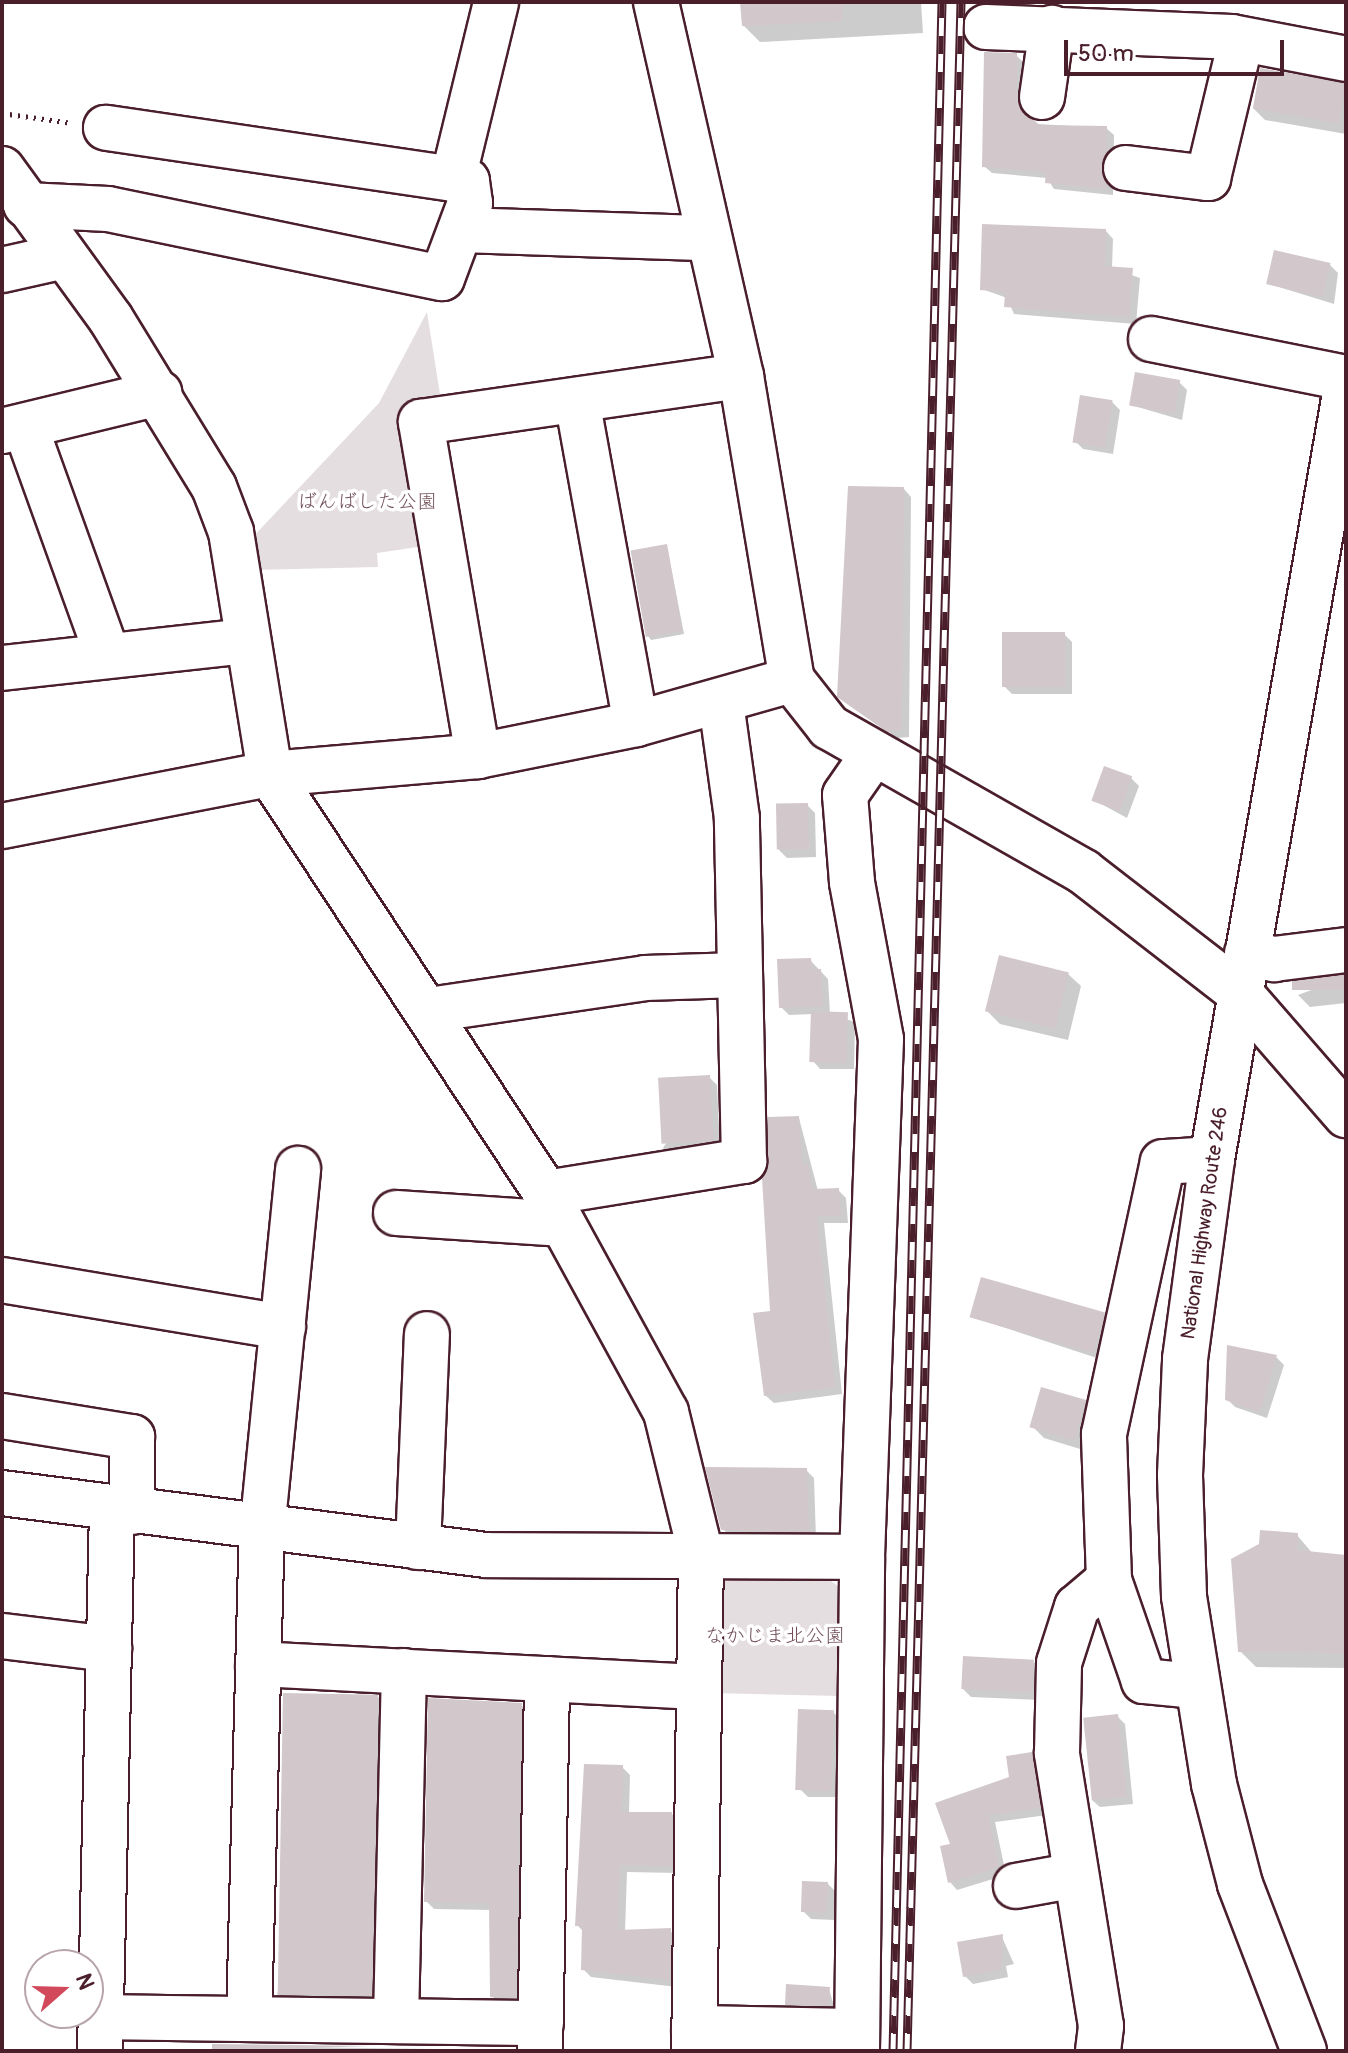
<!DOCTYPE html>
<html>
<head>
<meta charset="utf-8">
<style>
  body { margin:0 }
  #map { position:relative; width:1348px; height:2053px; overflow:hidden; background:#fff; font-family:Pangolin,"Klee One",sans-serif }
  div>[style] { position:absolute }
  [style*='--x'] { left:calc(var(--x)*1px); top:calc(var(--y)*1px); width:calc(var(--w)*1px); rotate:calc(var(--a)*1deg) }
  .green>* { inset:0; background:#e5dee0 }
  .shadow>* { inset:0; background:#0003 }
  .building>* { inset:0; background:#d2c7cb; transform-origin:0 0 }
  .path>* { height:5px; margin-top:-2.5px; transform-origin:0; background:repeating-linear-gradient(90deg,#4a1f2b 0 2px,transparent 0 8px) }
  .roads { filter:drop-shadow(2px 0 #4a1f2b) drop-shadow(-2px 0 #4a1f2b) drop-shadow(0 2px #4a1f2b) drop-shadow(0 -2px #4a1f2b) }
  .minor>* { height:44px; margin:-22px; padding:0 22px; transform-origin:22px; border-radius:22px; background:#fff }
  .highway>* { height:44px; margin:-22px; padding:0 22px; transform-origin:22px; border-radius:22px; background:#fff }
  .rail>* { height:9px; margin-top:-4.5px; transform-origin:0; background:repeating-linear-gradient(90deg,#fff 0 18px,#4a1f2b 0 36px); box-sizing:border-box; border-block:2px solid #4a1f2b }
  span { translate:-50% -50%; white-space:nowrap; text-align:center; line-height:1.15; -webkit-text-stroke:7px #fff; paint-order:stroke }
  .park-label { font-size:20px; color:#714f58 }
  .street-label { font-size:20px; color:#4a1f2b }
  .frame { position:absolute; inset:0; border:4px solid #4a1f2b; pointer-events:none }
  .north { position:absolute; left:24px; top:1949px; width:80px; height:80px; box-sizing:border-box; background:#fff; border:2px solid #b7a5aa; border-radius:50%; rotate:70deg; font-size:22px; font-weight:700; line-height:32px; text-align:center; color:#4a1f2b }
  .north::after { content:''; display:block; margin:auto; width:28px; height:36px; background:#d1495b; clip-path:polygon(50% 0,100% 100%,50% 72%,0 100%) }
  .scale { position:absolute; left:1064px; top:40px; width:220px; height:36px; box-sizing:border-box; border:4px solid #4a1f2b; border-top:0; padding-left:10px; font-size:24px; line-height:28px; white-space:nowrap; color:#4a1f2b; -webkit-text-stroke:6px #fff; paint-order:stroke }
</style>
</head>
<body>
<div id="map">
  <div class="green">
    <i style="clip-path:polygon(427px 312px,442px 407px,431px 545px,377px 553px,378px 567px,252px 570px,249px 541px,379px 403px)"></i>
    <i style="clip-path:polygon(726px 1575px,827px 1578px,838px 1586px,839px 1696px,711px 1693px,713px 1580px)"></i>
  </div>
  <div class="shadow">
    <i style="clip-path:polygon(742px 2px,921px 2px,923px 33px,760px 42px,744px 26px)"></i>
    <i style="clip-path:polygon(1016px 55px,1023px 62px,1023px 111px,1038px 124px,1106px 128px,1114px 135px,1113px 195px,1054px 189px,1047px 178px,992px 173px,984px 166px)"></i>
    <i style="clip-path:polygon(1346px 84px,1346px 134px,1265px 120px,1253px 108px)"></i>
    <i style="clip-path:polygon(1106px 231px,1113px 239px,1112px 268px,1140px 278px,1136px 324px,1014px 314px,1007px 298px,982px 289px)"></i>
    <i style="clip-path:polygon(1330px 265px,1338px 273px,1334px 304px,1269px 284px)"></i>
    <i style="clip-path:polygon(1179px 382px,1187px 390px,1182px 420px,1131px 405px)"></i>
    <i style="clip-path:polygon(1112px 402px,1120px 410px,1113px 454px,1083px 449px,1075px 441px)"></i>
    <i style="clip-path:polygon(904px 489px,911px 497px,909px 737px,897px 738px,839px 696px)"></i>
    <i style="clip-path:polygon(667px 546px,684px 634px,651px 640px,648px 636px)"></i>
    <i style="clip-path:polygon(1064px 634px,1072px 642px,1072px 694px,1012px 694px,1004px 686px)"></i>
    <i style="clip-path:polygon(1131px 778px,1139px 786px,1127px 818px,1094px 800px)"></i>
    <i style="clip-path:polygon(807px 805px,815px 813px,816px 857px,787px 858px,779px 850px)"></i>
    <i style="clip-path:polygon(810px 960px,828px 979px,830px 1014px,855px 1022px,854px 1069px,820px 1069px,813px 1061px,813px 1014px,789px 1015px,781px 1007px)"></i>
    <i style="clip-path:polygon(1068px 974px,1081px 986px,1068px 1040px,1000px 1024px,988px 1012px)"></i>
    <i style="clip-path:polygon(1346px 977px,1346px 1003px,1310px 1007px,1298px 995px)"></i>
    <i style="clip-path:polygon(709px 1077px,717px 1085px,720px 1148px,671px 1156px,663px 1148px)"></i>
    <i style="clip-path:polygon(799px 1118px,818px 1191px,838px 1190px,846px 1198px,848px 1223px,824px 1223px,842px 1394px,774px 1403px,766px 1396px,772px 1312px)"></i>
    <i style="clip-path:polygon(1104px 1314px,1112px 1322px,1103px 1360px,972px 1317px)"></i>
    <i style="clip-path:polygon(1276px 1357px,1284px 1365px,1267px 1418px,1235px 1407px,1227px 1399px)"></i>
    <i style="clip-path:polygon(1085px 1401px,1097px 1414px,1090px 1452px,1044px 1438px,1032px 1426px)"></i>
    <i style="clip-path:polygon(806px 1470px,814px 1478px,816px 1539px,731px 1537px,723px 1529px)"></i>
    <i style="clip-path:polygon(1297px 1535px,1313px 1554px,1346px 1557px,1346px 1668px,1256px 1667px,1240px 1651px)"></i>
    <i style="clip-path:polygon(1034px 1662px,1042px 1669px,1040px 1700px,971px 1697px,963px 1689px)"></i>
    <i style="clip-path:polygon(378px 1697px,386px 1705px,379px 2003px,285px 2001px,277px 1994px)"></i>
    <i style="clip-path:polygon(521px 1705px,529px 1713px,523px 2005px,500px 2004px,492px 1996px,491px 1910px,434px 1909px,426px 1901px)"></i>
    <i style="clip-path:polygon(833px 1712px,841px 1720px,839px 1797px,808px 1797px,800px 1789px)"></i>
    <i style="clip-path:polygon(1117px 1716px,1125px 1724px,1133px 1804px,1100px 1807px,1092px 1800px)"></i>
    <i style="clip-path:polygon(1031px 1754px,1039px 1762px,1047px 1815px,995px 1822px,1006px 1875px,957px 1890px,950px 1882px,953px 1846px)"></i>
    <i style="clip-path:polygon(622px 1767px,630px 1775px,629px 1814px,672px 1814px,679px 1822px,679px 1873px,627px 1872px,625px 1932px,670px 1931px,678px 1938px,677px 1987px,591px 1977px,583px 1969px,584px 1932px,577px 1925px)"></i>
    <i style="clip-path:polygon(828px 1884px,836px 1892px,834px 1920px,811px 1919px,803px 1911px)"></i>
    <i style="clip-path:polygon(1002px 1937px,1014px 1964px,1006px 1966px,1008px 1977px,973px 1984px,965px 1976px)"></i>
    <i style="clip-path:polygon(829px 1989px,836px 2013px,795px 2012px,787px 2004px)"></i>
    <i style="clip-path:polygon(214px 2046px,514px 2050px,516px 2051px,214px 2051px)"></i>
  </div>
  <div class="building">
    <i style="clip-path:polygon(740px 2px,842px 2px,842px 21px,742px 26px)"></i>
    <i style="clip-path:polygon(984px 52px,1017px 53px,1017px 104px,1039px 125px,1107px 126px,1106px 189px,1045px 183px,1046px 172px,982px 167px)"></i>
    <i style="left:1260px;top:68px;width:87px;height:41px;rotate:10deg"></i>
    <i style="clip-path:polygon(982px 224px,1106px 229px,1105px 266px,1133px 268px,1129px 317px,1004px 307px,1005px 292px,980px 290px)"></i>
    <i style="left:1274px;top:250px;width:58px;height:35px;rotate:13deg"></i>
    <i style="left:1135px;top:372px;width:46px;height:34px;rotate:10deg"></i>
    <i style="left:1080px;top:395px;width:33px;height:48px;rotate:9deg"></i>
    <i style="clip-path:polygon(848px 486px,904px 487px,902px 730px,887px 732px,837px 697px)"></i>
    <i style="left:667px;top:544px;width:88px;height:37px;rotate:80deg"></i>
    <i style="left:1002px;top:632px;width:63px;height:55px"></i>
    <i style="left:1104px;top:766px;width:30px;height:37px;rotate:20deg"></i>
    <i style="left:808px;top:803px;width:46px;height:32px;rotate:89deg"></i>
    <i style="left:999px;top:955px;width:72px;height:58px;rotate:14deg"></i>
    <i style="clip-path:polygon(811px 958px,812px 969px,821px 969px,823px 1006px,779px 1008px,777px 959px)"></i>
    <i style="left:1346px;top:975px;width:15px;height:54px;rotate:90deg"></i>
    <i style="left:811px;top:1011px;width:37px;height:51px;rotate:2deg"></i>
    <i style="left:710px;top:1075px;width:66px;height:52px;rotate:87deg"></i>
    <i style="clip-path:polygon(799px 1116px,802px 1164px,808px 1163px,812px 1189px,839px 1188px,841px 1216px,817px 1216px,835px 1387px,764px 1396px,753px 1313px,770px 1311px,762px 1178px,768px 1117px)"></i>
    <i style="left:981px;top:1277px;width:129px;height:42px;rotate:16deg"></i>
    <i style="clip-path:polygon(1227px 1345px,1277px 1355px,1260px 1412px,1225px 1400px)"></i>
    <i style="left:1041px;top:1387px;width:47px;height:42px;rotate:16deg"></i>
    <i style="clip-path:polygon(705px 1467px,807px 1468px,809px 1532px,721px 1530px)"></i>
    <i style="clip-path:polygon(1260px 1530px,1298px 1533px,1297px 1550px,1346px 1555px,1346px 1653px,1238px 1652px,1231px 1559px,1259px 1544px)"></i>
    <i style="left:963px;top:1656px;width:71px;height:33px;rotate:3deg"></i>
    <i style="left:283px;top:1693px;width:95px;height:301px;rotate:1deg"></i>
    <i style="clip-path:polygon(428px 1698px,522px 1703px,516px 1998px,490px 1997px,489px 1903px,424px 1902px)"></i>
    <i style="left:798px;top:1709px;width:36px;height:81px;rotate:2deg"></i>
    <i style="left:1118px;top:1714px;width:83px;height:35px;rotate:84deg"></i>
    <i style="clip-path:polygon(1032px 1752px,1041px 1808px,988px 1815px,999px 1867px,948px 1883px,940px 1846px,950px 1844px,935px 1803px,1009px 1777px,1006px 1756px)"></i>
    <i style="clip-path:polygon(584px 1764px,623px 1765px,622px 1812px,672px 1812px,672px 1866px,620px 1865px,618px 1930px,671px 1928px,670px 1980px,581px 1970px,582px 1926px,575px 1926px)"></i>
    <i style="left:802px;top:1881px;width:26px;height:31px;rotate:2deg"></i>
    <i style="clip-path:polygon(1003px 1934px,1001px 1970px,963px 1977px,957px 1942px)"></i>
    <i style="clip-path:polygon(786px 1984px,830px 1987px,828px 2005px,785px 2005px)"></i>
    <i style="clip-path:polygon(212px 2044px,371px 2046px,212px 2051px)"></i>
  </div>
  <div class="path">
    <i style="--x:2;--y:113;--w:71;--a:8.1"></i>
  </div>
  <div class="roads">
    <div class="minor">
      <i style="--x:656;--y:2;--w:384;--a:77.2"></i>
      <i style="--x:741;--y:376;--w:308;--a:80.5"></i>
      <i style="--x:792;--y:680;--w:60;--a:51.8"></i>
      <i style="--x:829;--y:727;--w:293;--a:29.6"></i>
      <i style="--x:1084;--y:872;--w:197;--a:37.8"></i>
      <i style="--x:1240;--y:993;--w:162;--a:49"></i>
      <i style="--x:986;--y:27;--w:246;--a:2.3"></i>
      <i style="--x:1232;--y:37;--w:116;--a:10.9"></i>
      <i style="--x:1042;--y:97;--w:70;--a:-81.8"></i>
      <i style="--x:1126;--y:168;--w:83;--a:7"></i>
      <i style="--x:1208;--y:178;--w:141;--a:-76.5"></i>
      <i style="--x:2;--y:169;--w:185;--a:54"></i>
      <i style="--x:111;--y:319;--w:197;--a:58.5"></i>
      <i style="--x:214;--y:487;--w:48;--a:69.3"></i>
      <i style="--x:231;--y:532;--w:245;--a:80.8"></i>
      <i style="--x:270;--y:774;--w:502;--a:56.63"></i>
      <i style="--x:546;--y:1193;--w:250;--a:61.3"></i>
      <i style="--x:666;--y:1412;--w:146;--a:76.2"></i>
      <i style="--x:701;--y:1554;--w:497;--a:90.8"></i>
      <i style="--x:453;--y:179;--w:182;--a:-76.3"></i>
      <i style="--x:26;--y:205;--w:82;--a:2.8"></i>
      <i style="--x:108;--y:209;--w:341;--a:11.7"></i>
      <i style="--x:442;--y:278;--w:80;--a:-69.5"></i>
      <i style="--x:470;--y:203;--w:22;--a:-98"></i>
      <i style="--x:467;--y:181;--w:365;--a:-171.6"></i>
      <i style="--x:461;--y:230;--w:247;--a:1.9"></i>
      <i style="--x:2;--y:270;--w:59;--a:-12.6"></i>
      <i style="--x:1151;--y:339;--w:199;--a:11.3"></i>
      <i style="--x:577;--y:400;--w:329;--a:79.7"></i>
      <i style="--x:25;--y:426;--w:242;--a:70.2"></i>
      <i style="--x:2;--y:431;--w:162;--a:-13.6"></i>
      <i style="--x:2;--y:668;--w:247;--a:-6.3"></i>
      <i style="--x:478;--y:756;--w:339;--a:-99.7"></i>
      <i style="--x:421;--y:422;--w:323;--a:-8.2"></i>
      <i style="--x:2;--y:826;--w:273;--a:-11"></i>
      <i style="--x:270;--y:774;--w:209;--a:-4.9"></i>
      <i style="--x:478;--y:756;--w:161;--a:-11.4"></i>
      <i style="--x:636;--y:724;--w:162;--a:-15.8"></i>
      <i style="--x:1247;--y:953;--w:28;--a:13"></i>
      <i style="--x:1274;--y:959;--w:73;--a:-7.1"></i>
      <i style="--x:429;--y:1010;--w:218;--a:-8.4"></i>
      <i style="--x:645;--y:978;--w:94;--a:-1.8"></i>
      <i style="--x:546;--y:1193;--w:201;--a:-9.2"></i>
      <i style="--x:744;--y:1161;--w:343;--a:-91.2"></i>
      <i style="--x:737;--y:818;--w:116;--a:-97.9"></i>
      <i style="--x:396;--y:1213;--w:165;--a:3.8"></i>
      <i style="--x:2;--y:1280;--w:285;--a:9.5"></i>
      <i style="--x:2;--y:1416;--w:132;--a:9.2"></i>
      <i style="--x:132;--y:1437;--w:75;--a:90"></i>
      <i style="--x:2;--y:1493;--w:488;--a:7.3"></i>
      <i style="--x:486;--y:1555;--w:376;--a:0.3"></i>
      <i style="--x:418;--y:1547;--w:213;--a:-87.6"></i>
      <i style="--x:1109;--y:1580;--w:146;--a:-92"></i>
      <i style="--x:1104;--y:1434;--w:278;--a:-77.8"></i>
      <i style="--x:1163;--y:1162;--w:49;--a:-3.5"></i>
      <i style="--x:2;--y:1636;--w:108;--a:6.9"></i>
      <i style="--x:258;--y:1664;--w:441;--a:3"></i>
      <i style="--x:1016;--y:1886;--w:61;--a:-10.4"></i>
      <i style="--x:100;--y:2017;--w:441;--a:0.8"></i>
      <i style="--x:249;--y:2019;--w:488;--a:-88.5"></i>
      <i style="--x:262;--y:1531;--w:364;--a:-84.3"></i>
      <i style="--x:396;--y:2021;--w:350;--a:-88.7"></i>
      <i style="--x:694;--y:2028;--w:163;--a:1.1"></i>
      <i style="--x:100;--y:2051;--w:540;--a:-88.73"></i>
      <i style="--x:540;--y:2051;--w:372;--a:-88.9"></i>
      <i style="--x:857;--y:2051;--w:494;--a:-89.4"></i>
      <i style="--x:862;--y:1557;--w:518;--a:-87.9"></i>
      <i style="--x:881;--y:1039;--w:160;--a:-100.5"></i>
      <i style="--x:852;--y:882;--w:87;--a:-94.6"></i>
      <i style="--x:845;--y:795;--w:47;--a:-55.3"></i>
      <i style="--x:1098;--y:2051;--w:25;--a:-83"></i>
      <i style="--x:1101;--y:2026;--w:277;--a:-99.2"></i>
      <i style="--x:1057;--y:1753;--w:90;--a:-88.7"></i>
      <i style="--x:1059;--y:1663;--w:59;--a:-72.2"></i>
      <i style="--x:1077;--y:1607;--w:42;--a:-40.2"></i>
      <i style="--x:1109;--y:1580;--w:107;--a:70.9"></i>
      <i style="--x:1144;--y:1681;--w:51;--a:5.6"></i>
    </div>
    <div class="highway">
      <i style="--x:1304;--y:2051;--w:179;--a:-111"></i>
      <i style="--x:1240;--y:1884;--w:103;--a:-104.6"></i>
      <i style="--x:1214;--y:1784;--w:190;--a:-99.1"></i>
      <i style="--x:1184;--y:1596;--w:121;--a:-91.9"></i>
      <i style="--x:1180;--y:1475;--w:116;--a:-87.5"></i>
      <i style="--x:1185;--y:1359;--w:202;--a:-82.3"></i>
      <i style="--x:1212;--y:1159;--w:783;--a:-80.14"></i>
    </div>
  </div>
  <div class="rail">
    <i style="--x:893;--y:2051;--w:2050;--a:-88.63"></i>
    <i style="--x:907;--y:2051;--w:2050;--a:-88.49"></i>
  </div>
  <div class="park-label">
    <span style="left:367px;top:501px">ばんばした公園</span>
    <span style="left:775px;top:1635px">なかじま北公園</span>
  </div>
  <div class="street-label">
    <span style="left:1204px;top:1223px;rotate:-82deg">National Highway Route 246</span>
  </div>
  <div class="frame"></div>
  <div class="north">N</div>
  <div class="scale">50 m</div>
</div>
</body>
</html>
